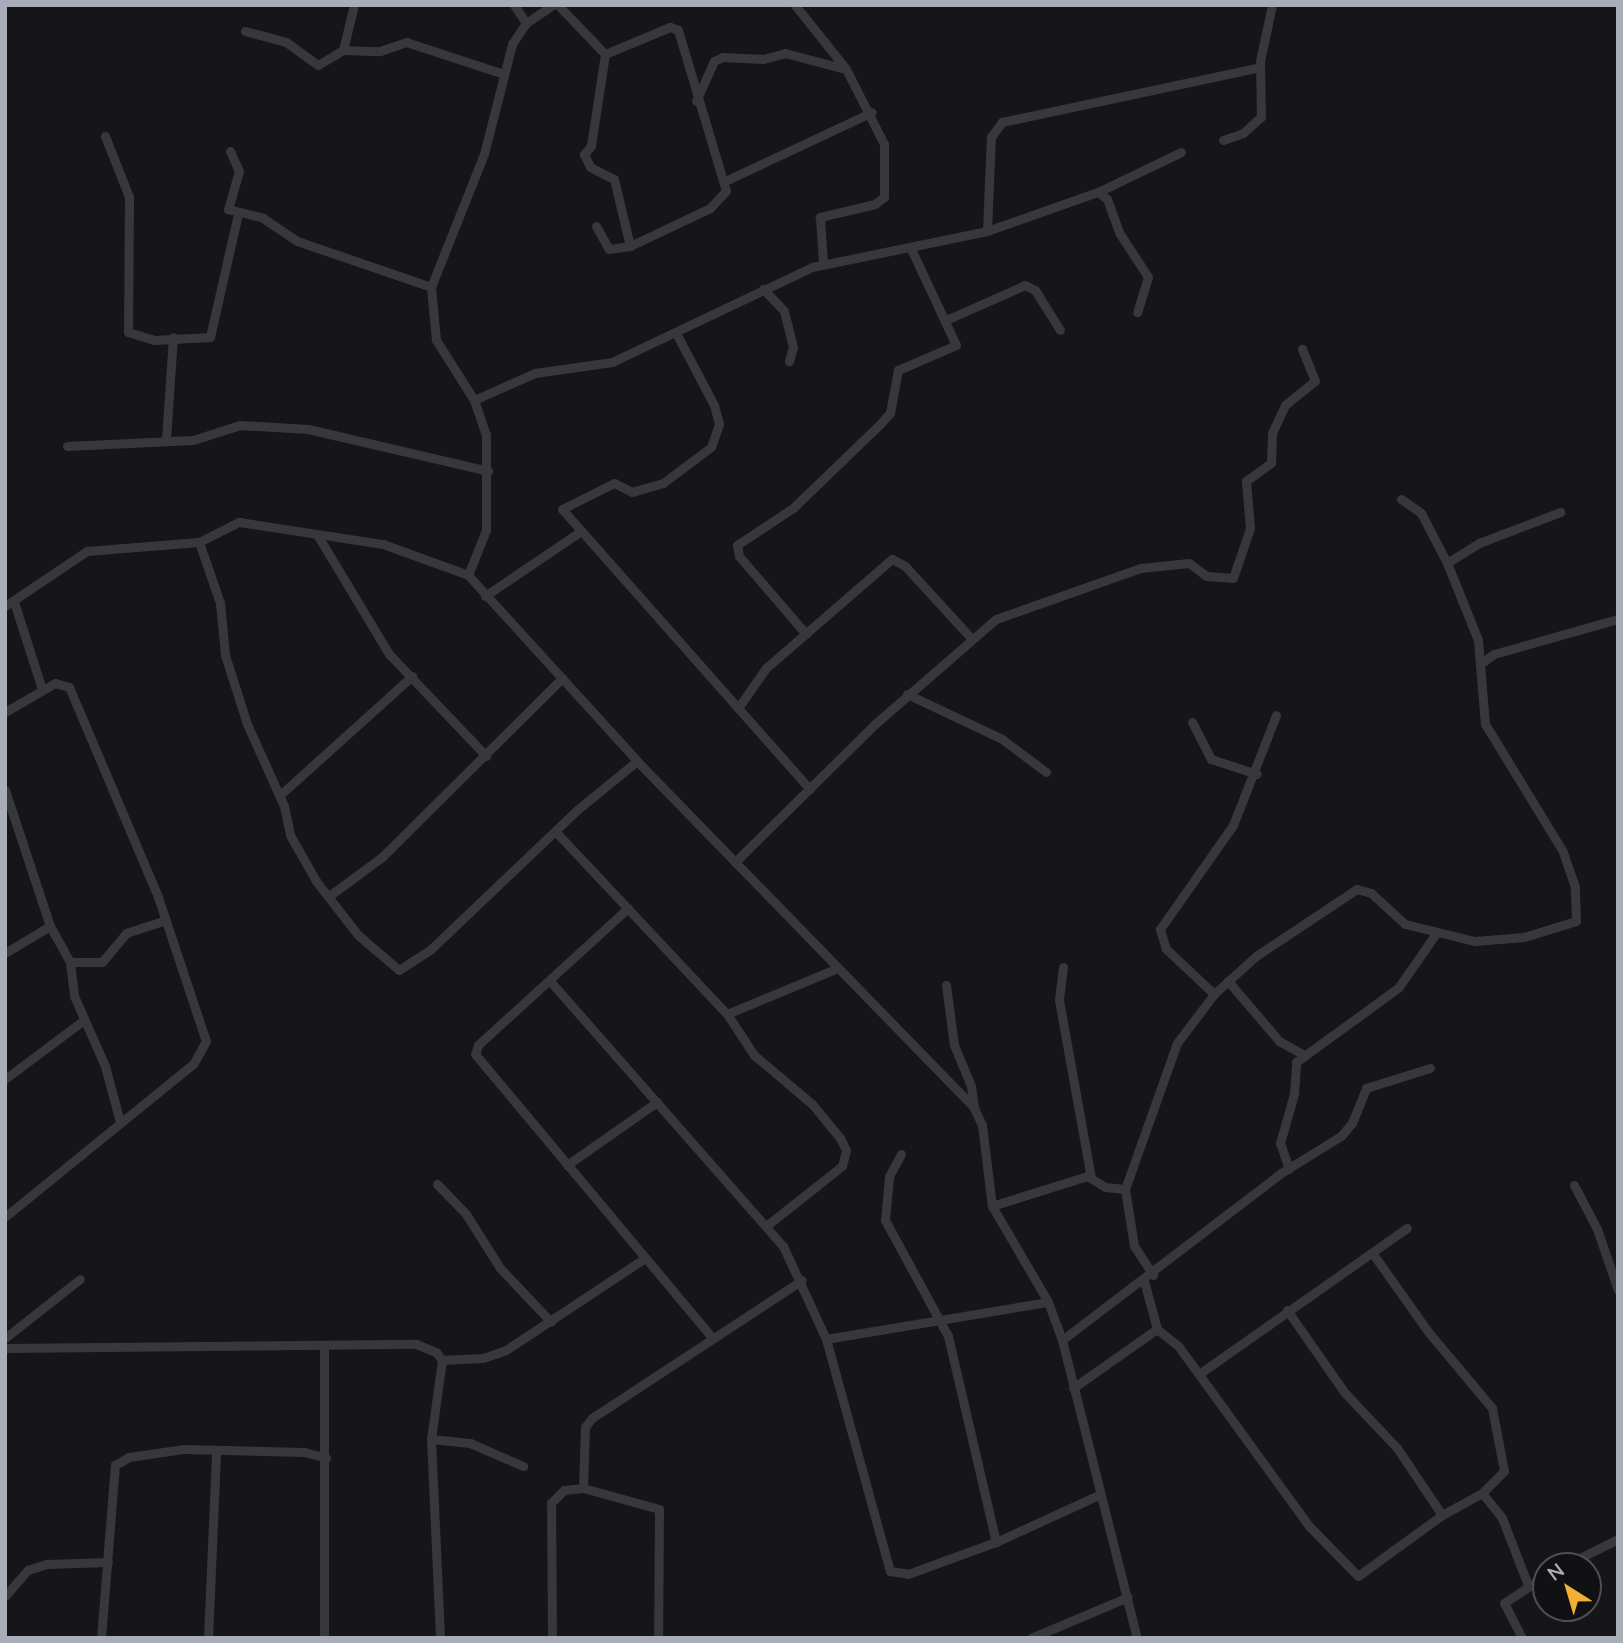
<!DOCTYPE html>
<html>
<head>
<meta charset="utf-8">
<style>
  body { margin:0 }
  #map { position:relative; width:1623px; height:1643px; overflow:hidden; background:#161618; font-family:Lato,sans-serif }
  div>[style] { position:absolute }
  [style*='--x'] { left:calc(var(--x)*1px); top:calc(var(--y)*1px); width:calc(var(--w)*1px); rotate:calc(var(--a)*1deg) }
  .minor>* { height:9px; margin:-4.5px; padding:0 4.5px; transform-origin:4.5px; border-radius:4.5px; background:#37383d }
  span { translate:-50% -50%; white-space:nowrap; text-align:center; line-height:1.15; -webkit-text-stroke:7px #111113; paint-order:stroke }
  .frame { position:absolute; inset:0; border:7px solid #a8adb8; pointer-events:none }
  .north { position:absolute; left:1532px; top:1552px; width:70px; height:70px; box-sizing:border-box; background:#111113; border:2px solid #4d4f55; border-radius:50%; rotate:323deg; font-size:19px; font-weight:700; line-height:28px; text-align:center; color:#a8adb8 }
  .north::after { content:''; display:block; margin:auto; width:24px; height:32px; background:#f2b134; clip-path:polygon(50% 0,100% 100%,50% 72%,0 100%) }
</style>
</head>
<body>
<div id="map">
  <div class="minor">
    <i style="--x:514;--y:5;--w:22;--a:56"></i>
    <i style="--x:558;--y:5;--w:68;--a:46.2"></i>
    <i style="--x:795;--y:5;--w:82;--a:51.4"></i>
    <i style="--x:846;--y:69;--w:84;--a:63.1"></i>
    <i style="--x:884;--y:144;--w:53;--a:90"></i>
    <i style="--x:884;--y:197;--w:11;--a:142"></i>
    <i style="--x:875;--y:204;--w:57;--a:166.7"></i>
    <i style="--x:820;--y:217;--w:47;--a:86.3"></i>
    <i style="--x:245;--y:31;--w:42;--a:15"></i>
    <i style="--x:286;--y:42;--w:39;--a:36"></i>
    <i style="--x:318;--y:65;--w:29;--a:-31"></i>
    <i style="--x:343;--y:50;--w:37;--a:2"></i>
    <i style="--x:380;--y:51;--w:28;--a:-19"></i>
    <i style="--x:406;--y:42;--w:103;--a:18.1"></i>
    <i style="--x:343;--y:50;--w:46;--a:-76.3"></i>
    <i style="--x:605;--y:54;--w:93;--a:98.7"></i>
    <i style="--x:591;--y:146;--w:11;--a:131"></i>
    <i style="--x:584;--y:154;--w:14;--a:65"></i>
    <i style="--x:590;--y:167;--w:27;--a:27"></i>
    <i style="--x:614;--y:179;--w:69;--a:76.6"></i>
    <i style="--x:696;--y:101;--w:44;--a:-65.8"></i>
    <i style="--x:714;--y:61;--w:10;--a:-24"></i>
    <i style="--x:723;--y:57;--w:40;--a:2.9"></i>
    <i style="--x:763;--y:59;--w:23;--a:-15"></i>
    <i style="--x:785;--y:53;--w:62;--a:14.9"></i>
    <i style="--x:105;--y:136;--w:66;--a:68.5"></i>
    <i style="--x:129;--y:197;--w:135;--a:90.4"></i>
    <i style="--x:128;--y:332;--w:27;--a:17"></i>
    <i style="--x:154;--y:340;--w:56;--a:-3.1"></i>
    <i style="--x:210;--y:337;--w:126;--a:-77.2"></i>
    <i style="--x:1223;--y:140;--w:21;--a:-19"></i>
    <i style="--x:1243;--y:133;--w:24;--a:-42"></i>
    <i style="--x:1261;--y:117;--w:56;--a:-91"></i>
    <i style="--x:1260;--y:61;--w:57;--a:-77.9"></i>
    <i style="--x:230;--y:151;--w:22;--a:66"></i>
    <i style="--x:239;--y:171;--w:40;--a:106"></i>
    <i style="--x:228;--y:209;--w:36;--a:14"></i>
    <i style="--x:263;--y:218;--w:41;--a:34.1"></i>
    <i style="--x:297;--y:241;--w:142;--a:18.9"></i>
    <i style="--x:725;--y:181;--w:162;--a:-25.1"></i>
    <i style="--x:1098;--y:192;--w:11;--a:38"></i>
    <i style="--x:1107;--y:199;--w:37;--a:70"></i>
    <i style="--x:1120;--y:234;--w:51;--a:56.9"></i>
    <i style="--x:1148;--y:277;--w:37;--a:107"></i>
    <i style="--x:596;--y:226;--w:26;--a:61"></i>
    <i style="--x:609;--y:249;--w:21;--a:-8"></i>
    <i style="--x:630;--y:246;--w:89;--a:-25.4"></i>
    <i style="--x:710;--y:208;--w:23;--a:-47"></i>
    <i style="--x:726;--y:191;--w:168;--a:-106.6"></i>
    <i style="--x:678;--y:30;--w:9;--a:-159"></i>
    <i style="--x:670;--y:27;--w:70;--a:157.4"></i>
    <i style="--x:987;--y:231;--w:94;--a:-87.6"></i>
    <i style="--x:991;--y:137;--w:19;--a:-54"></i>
    <i style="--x:1002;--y:122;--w:264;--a:-12"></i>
    <i style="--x:763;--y:289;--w:30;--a:46"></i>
    <i style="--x:784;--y:311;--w:37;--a:76"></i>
    <i style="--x:793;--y:347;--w:15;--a:106"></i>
    <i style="--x:946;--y:320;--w:86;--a:-23.9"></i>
    <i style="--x:1025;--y:285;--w:11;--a:27"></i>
    <i style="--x:1035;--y:290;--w:47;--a:58"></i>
    <i style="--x:676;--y:333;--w:81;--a:62.2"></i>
    <i style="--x:714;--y:405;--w:20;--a:75"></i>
    <i style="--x:719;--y:424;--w:24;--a:109"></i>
    <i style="--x:711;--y:447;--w:60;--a:143.1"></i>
    <i style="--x:663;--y:483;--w:32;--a:164"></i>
    <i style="--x:632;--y:492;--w:20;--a:-153"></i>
    <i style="--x:614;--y:483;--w:58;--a:153.4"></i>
    <i style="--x:562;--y:509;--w:374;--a:48.5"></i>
    <i style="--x:474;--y:400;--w:67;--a:-23.9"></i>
    <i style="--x:535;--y:373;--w:78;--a:-8.1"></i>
    <i style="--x:612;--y:362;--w:221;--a:-25.4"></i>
    <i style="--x:812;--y:267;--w:179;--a:-11.6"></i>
    <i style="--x:987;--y:231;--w:118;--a:-19.4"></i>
    <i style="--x:1098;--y:192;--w:92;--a:-25.7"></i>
    <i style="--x:166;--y:439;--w:102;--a:-86.1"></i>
    <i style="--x:67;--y:446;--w:126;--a:-2.7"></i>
    <i style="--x:193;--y:440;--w:49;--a:-17.7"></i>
    <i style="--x:240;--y:425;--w:68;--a:3.4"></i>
    <i style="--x:308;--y:429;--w:185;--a:13.1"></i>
    <i style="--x:1401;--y:499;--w:24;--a:35"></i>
    <i style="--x:1421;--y:513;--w:56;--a:62.5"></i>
    <i style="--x:318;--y:536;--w:138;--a:59"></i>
    <i style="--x:389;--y:654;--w:141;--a:46.4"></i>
    <i style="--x:199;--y:542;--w:65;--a:71"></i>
    <i style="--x:220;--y:603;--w:52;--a:84.5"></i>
    <i style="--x:225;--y:655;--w:72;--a:72.3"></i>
    <i style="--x:247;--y:724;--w:90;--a:65.7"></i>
    <i style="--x:284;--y:806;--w:30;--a:78"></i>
    <i style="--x:290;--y:835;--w:53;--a:60.5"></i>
    <i style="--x:316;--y:881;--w:68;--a:52.1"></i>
    <i style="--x:358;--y:935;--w:54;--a:40.5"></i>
    <i style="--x:399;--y:970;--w:37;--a:-33"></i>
    <i style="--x:430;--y:950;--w:203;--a:-43.6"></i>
    <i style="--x:577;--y:810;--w:77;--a:-39.2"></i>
    <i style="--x:468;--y:575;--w:48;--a:-68.2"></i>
    <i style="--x:486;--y:530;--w:95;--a:-90"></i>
    <i style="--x:486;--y:435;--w:37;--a:-109"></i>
    <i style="--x:474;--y:400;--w:71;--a:-122.3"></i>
    <i style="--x:436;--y:340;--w:53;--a:-95.4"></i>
    <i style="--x:431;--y:287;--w:143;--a:-68.3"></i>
    <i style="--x:484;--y:154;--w:114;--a:-75.7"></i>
    <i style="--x:512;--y:44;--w:25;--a:-56"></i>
    <i style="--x:526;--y:23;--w:32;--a:-34"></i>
    <i style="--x:485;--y:596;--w:112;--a:-34.1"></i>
    <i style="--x:14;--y:602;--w:91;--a:72.2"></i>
    <i style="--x:5;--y:606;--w:99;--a:-33.9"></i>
    <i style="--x:87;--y:551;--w:112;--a:-4.6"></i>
    <i style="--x:199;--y:542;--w:45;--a:-26.6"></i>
    <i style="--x:239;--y:522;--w:146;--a:8.7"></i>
    <i style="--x:383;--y:544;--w:90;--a:20"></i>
    <i style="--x:468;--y:575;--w:251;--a:47.7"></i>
    <i style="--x:637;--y:761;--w:484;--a:45.8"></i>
    <i style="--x:974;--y:1108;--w:19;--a:65"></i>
    <i style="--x:982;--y:1125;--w:82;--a:83"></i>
    <i style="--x:992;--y:1206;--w:111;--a:59.7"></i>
    <i style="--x:1048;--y:1302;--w:40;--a:69.8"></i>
    <i style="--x:1062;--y:1340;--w:307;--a:75.9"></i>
    <i style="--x:806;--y:634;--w:103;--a:-130.7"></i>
    <i style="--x:739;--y:556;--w:11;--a:-100"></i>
    <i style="--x:737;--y:545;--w:67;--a:-33.5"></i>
    <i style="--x:793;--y:508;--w:121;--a:-44"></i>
    <i style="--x:880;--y:424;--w:15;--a:-48"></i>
    <i style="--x:890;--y:413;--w:44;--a:-79.5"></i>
    <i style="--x:898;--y:370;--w:63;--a:-23.3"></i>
    <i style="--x:956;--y:345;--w:108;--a:-115.1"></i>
    <i style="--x:1480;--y:664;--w:17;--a:-36"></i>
    <i style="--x:1494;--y:654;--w:129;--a:-15.8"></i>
    <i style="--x:907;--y:694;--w:105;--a:25.3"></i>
    <i style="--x:1002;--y:739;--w:55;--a:36.9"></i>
    <i style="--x:738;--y:708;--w:49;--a:-55"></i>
    <i style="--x:766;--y:668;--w:167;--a:-40.9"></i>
    <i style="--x:892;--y:559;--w:15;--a:28"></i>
    <i style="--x:905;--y:566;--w:98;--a:47.5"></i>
    <i style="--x:5;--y:712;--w:58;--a:-30.1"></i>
    <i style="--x:55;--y:683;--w:15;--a:16"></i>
    <i style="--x:69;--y:687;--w:228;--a:67"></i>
    <i style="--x:158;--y:897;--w:152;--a:71.6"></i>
    <i style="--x:206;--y:1041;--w:26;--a:119"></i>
    <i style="--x:193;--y:1064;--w:242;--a:140.9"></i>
    <i style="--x:1192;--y:722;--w:42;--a:62.8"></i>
    <i style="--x:1211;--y:759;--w:48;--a:18.1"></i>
    <i style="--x:5;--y:790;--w:143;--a:71.7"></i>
    <i style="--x:50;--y:926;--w:41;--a:60.9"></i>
    <i style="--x:70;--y:962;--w:34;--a:83"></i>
    <i style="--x:74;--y:996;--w:77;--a:66.1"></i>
    <i style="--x:105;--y:1066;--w:58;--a:75"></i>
    <i style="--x:280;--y:795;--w:178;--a:-42"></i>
    <i style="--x:555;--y:831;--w:251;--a:46.8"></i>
    <i style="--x:727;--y:1014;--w:49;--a:56.6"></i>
    <i style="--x:754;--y:1055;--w:76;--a:40.2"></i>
    <i style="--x:812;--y:1104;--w:44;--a:50.5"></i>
    <i style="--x:840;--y:1138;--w:13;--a:63"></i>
    <i style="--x:846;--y:1150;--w:16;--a:104"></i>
    <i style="--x:842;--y:1166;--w:97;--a:141.7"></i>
    <i style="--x:735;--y:862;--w:197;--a:-44.6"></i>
    <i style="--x:875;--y:724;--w:160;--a:-41"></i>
    <i style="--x:996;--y:619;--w:154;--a:-19.4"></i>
    <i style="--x:1141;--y:568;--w:48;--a:-5.9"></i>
    <i style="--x:1189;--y:563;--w:21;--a:37"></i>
    <i style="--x:1206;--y:576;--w:27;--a:4"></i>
    <i style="--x:1233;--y:578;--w:53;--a:-71.2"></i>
    <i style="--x:1250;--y:528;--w:47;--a:-94.9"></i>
    <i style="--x:1246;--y:481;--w:31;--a:-36"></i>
    <i style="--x:1271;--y:463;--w:30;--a:-88"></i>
    <i style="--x:1272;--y:433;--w:31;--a:-65"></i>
    <i style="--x:1285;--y:405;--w:38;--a:-39"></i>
    <i style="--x:1315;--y:381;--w:35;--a:-112"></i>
    <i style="--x:329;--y:896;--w:66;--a:-36.3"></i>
    <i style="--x:382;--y:857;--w:254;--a:-44.8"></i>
    <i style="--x:628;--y:908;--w:203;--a:137.6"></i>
    <i style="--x:478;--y:1045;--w:9;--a:108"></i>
    <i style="--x:475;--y:1054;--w:371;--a:50.1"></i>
    <i style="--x:5;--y:953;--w:52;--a:-31"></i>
    <i style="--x:70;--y:962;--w:32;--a:0"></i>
    <i style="--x:102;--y:962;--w:38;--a:-50"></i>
    <i style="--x:126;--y:933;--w:40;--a:-18"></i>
    <i style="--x:1063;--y:967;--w:33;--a:97"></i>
    <i style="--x:1059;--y:1000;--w:180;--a:79.8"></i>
    <i style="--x:550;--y:981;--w:353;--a:48.7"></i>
    <i style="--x:783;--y:1246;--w:102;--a:65.2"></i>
    <i style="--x:826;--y:1339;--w:241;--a:74.6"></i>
    <i style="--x:890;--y:1571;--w:18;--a:9"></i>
    <i style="--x:908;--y:1574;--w:94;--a:-20"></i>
    <i style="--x:996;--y:1542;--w:115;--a:-24.6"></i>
    <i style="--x:1228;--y:981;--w:79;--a:49.6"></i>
    <i style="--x:1279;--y:1041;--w:26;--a:29"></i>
    <i style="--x:946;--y:985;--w:61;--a:82.4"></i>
    <i style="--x:954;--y:1045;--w:44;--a:67.5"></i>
    <i style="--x:971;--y:1086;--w:22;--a:82"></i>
    <i style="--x:1214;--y:994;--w:66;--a:-136.8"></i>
    <i style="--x:1166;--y:949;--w:21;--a:-107"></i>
    <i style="--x:1160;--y:929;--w:127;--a:-54.9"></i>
    <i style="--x:1233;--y:825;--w:118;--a:-68.6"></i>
    <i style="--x:727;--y:1014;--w:117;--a:-22.6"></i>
    <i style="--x:5;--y:1079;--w:99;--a:-36.8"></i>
    <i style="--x:901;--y:1154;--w:26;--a:118"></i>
    <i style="--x:889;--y:1177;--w:43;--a:95.3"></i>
    <i style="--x:885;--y:1220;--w:132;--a:61.5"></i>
    <i style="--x:948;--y:1336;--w:212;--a:76.9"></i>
    <i style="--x:567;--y:1165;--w:110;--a:-35"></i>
    <i style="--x:1289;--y:1169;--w:28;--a:-109"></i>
    <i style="--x:1280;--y:1143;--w:51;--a:-74.1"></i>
    <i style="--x:1294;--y:1094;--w:32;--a:-86"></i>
    <i style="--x:1296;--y:1062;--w:126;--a:-36"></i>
    <i style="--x:1398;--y:988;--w:68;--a:-55.1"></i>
    <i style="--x:437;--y:1184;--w:42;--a:46"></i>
    <i style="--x:466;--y:1214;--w:64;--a:57.8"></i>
    <i style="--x:500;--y:1268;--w:74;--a:46.6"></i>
    <i style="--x:1574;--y:1185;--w:50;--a:62.4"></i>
    <i style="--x:1597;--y:1229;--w:65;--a:71"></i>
    <i style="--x:992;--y:1206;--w:100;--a:-17.5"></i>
    <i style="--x:1087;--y:1176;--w:21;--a:31"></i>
    <i style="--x:1105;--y:1187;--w:20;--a:6"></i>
    <i style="--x:1153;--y:1275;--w:35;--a:-123"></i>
    <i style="--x:1134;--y:1246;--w:58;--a:-99"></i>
    <i style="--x:1125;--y:1189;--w:155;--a:-70.4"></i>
    <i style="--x:1177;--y:1043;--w:61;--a:-52.9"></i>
    <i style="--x:1214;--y:994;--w:57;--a:-42.1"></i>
    <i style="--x:1256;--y:956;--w:121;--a:-33.6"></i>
    <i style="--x:1357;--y:889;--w:15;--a:16"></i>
    <i style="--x:1371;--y:893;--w:46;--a:42.4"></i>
    <i style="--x:1405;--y:924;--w:72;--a:13.7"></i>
    <i style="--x:1475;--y:941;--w:49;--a:-4.7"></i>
    <i style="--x:1524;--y:937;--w:54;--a:-17.1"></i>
    <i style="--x:1576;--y:921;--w:34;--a:-92"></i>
    <i style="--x:1575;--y:887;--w:39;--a:-109"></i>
    <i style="--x:1562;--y:850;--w:148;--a:-121.4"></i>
    <i style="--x:1485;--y:724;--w:84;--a:-94.8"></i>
    <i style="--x:1478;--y:640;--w:83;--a:-111.9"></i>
    <i style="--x:1447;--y:563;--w:38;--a:-32"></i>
    <i style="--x:1479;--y:543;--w:87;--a:-20.9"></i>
    <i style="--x:1144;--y:1281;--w:50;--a:74.8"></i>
    <i style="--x:1287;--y:1310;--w:101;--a:55.1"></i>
    <i style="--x:1345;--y:1393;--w:76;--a:46.6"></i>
    <i style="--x:1397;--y:1448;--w:81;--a:56.1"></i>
    <i style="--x:5;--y:1338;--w:95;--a:-38.2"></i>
    <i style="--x:826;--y:1339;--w:225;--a:-9.5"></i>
    <i style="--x:1062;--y:1340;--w:275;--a:-37.3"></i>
    <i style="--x:1281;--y:1173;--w:70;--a:-31.7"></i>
    <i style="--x:1341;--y:1136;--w:17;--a:-50"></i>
    <i style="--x:1352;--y:1123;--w:38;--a:-68"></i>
    <i style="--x:1366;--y:1088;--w:67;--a:-17.4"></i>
    <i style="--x:5;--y:1348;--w:411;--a:-0.6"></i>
    <i style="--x:416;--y:1344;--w:22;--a:22"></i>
    <i style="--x:436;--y:1352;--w:10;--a:53"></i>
    <i style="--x:442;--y:1360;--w:80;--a:97.9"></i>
    <i style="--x:431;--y:1439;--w:199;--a:87.4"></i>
    <i style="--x:324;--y:1349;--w:289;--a:90"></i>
    <i style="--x:442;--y:1360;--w:41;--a:-2.8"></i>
    <i style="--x:483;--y:1358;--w:24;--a:-19"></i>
    <i style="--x:506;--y:1350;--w:167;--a:-33.5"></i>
    <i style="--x:1199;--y:1374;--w:254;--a:-35.1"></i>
    <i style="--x:1073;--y:1388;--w:103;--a:-35.1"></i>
    <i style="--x:1157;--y:1329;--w:28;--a:39"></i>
    <i style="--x:1179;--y:1347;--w:221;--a:54"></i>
    <i style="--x:1309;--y:1526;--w:70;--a:45.6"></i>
    <i style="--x:1358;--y:1576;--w:104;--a:-36"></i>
    <i style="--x:1442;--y:1515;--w:46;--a:-28.8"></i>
    <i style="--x:1482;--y:1493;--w:31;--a:-45"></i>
    <i style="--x:1504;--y:1471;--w:64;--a:-100.8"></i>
    <i style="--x:1492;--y:1408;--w:98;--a:-130"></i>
    <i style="--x:1429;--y:1333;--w:97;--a:-125.3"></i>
    <i style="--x:431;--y:1439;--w:39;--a:6"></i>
    <i style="--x:470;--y:1443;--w:58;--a:23.5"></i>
    <i style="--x:583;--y:1488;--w:61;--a:-88.1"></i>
    <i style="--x:585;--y:1427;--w:11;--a:-52"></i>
    <i style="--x:592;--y:1418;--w:251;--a:-33.3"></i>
    <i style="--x:1482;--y:1493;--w:32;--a:51"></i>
    <i style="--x:1502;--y:1518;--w:72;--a:68.8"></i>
    <i style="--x:1564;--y:1566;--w:60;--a:-26.6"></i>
    <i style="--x:5;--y:1596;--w:35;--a:-49"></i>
    <i style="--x:28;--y:1570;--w:19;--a:-18"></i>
    <i style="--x:46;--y:1564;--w:62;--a:-1.8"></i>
    <i style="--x:101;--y:1638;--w:174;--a:-85.4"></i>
    <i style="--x:115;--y:1465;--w:16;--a:-30"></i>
    <i style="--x:129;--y:1457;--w:56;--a:-8.3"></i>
    <i style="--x:184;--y:1449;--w:120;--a:1.4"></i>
    <i style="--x:304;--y:1452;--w:23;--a:15"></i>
    <i style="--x:208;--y:1638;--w:185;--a:-87.5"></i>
    <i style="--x:552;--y:1638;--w:135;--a:-90.4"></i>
    <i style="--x:551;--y:1503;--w:18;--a:-45"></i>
    <i style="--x:564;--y:1490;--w:19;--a:-6"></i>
    <i style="--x:583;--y:1488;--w:79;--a:15.4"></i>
    <i style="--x:659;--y:1509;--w:129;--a:90.4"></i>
    <i style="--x:1031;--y:1638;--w:105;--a:-22.9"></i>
    <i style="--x:1522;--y:1638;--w:39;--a:-117"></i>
    <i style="--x:1504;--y:1603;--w:50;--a:-33.7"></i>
  </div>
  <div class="frame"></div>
  <div class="north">N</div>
</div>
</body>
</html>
